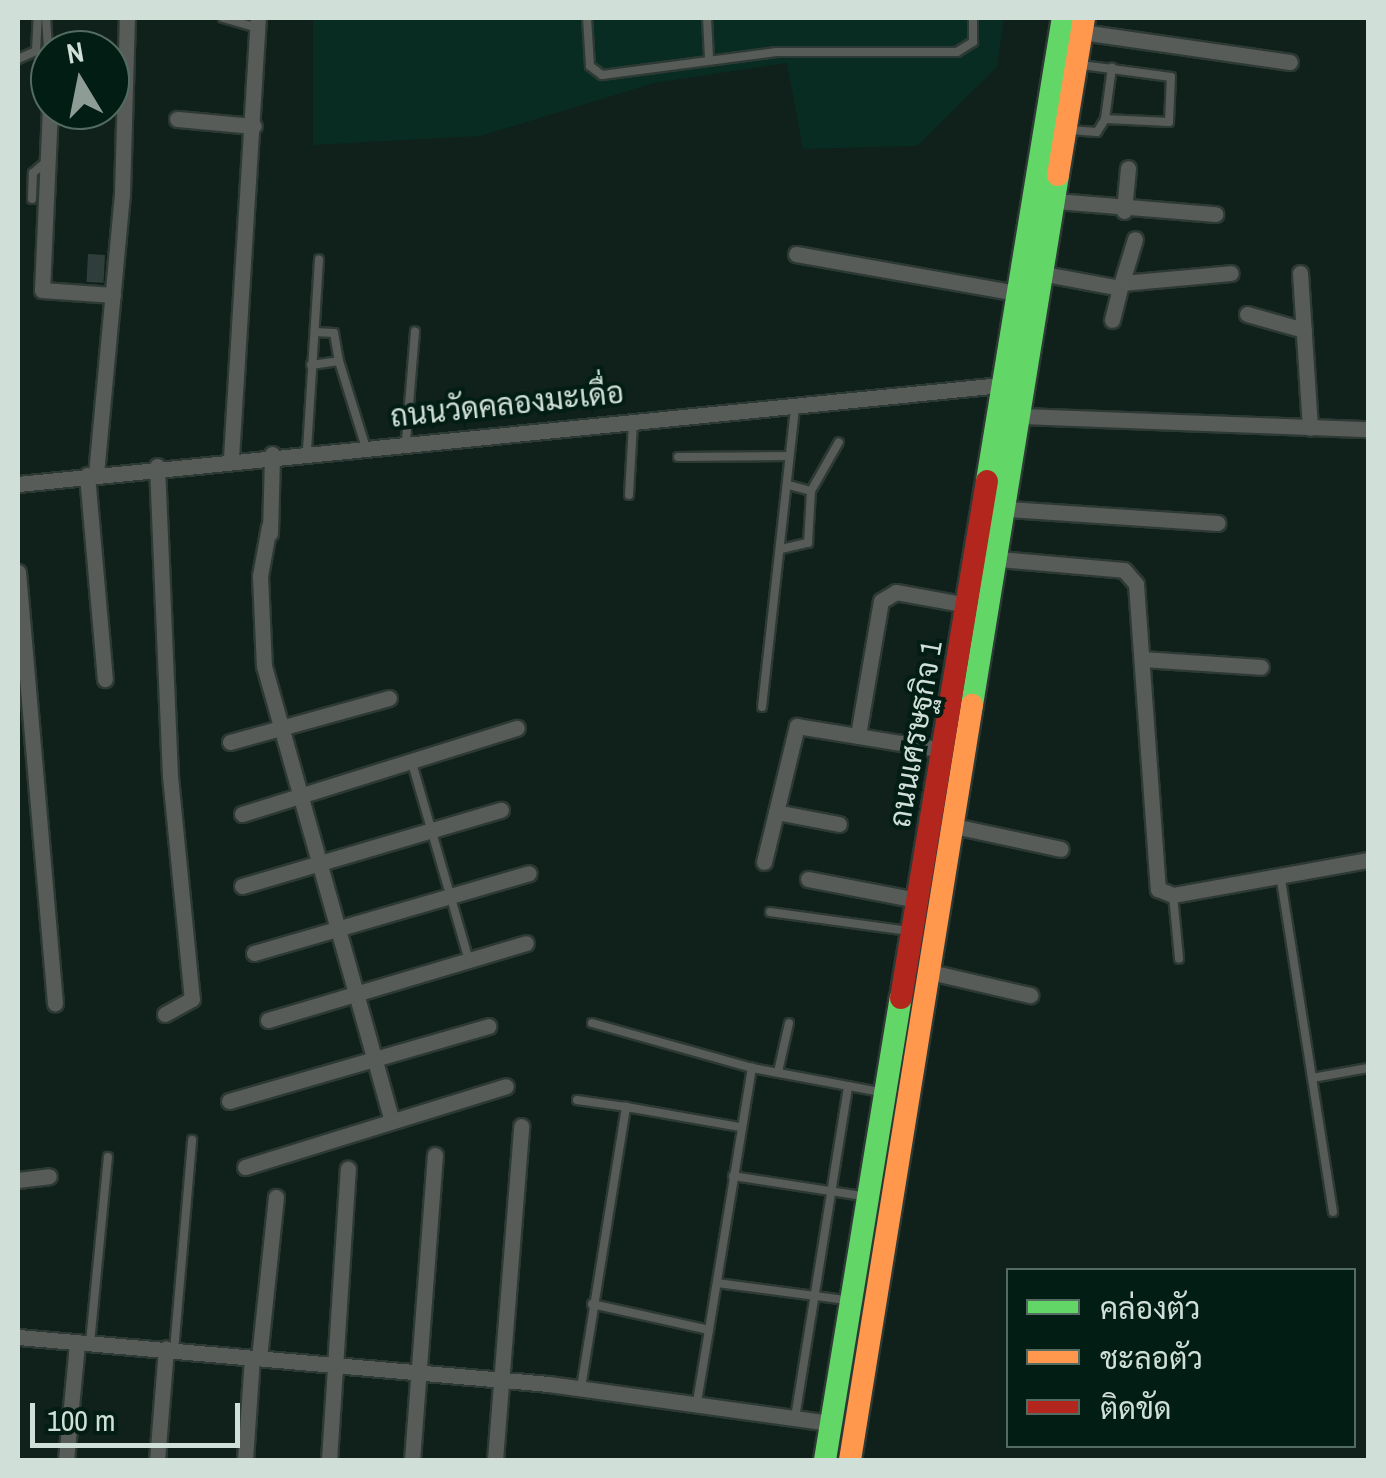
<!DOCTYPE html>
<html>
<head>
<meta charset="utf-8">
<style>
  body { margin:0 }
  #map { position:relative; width:1386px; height:1478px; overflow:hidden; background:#10201a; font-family:"Archivo Narrow",Sarabun,sans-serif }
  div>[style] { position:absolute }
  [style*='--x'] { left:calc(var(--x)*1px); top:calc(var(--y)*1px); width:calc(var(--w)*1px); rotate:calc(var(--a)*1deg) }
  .built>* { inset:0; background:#082c21 }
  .building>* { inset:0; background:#303e3b; transform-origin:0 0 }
  .roads { filter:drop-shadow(2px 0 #2d3934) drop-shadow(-2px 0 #2d3934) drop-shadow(0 2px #2d3934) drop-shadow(0 -2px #2d3934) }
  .lane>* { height:8px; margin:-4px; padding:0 4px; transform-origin:4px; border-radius:4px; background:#585c58 }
  .street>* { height:15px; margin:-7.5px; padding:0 7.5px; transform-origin:7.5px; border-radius:7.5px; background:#585c58 }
  .fast>* { height:22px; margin:-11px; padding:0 11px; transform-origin:11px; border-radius:11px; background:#63d668 }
  .slow>* { height:22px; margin:-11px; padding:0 11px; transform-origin:11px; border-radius:11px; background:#ff974d }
  .jam>* { height:22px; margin:-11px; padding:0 11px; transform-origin:11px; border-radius:11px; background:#b3261e }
  span { translate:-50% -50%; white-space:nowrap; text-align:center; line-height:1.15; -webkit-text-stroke:8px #021d13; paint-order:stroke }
  .street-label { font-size:30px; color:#d0e0d9 }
  .frame { position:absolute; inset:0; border:20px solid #d0e0d9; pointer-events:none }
  .legend { position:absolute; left:1006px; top:1268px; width:350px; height:180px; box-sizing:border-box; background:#021d13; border:2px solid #546b62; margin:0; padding:12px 18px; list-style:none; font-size:30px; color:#d0e0d9 }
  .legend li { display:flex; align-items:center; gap:20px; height:50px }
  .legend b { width:50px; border:2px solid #546b62 }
  .north { position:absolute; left:30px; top:30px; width:100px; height:100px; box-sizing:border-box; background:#021d13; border:2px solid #546b62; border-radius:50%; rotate:350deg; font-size:28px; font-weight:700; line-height:40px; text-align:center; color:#d0e0d9 }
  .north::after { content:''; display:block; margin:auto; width:35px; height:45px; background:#8d9d96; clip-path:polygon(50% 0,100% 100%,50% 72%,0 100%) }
  .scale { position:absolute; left:30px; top:1403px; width:210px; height:45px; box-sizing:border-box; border:5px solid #d0e0d9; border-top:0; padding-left:12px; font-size:30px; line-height:35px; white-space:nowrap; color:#d0e0d9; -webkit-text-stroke:8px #021d13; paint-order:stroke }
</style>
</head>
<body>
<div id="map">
  <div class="built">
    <i style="clip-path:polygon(313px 18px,1004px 18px,997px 67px,917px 146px,803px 149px,787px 63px,654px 83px,481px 136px,313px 145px)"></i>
  </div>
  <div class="building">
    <i style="left:88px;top:254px;width:17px;height:28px;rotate:3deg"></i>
  </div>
  <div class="roads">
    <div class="lane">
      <i style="--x:46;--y:18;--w:59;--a:86.1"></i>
      <i style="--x:223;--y:18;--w:35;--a:16"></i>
      <i style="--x:587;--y:18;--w:48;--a:86.4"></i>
      <i style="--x:590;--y:66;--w:15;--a:37"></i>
      <i style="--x:602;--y:75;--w:176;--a:-7.5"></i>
      <i style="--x:776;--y:52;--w:181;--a:0"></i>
      <i style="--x:957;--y:52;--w:19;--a:-32"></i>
      <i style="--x:973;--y:42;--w:24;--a:-90"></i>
      <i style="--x:707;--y:18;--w:40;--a:87.1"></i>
      <i style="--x:18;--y:59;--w:20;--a:-24"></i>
      <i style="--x:36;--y:51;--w:33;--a:-87"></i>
      <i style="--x:1105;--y:119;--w:52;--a:-82.3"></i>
      <i style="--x:1069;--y:130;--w:28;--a:4"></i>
      <i style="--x:1097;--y:132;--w:15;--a:-58"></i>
      <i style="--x:1105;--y:119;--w:64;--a:2.7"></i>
      <i style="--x:1169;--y:122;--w:45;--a:-87.5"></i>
      <i style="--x:1171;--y:77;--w:90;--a:-172.3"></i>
      <i style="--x:32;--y:199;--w:26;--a:-88"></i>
      <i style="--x:33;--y:173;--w:18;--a:-41"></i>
      <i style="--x:315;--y:332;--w:19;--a:3"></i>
      <i style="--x:334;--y:333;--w:28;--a:80"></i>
      <i style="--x:311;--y:365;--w:28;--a:-8"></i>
      <i style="--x:339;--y:361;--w:88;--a:72.8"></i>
      <i style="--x:406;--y:441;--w:110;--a:-85.3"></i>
      <i style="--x:307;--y:450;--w:191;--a:-86.4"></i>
      <i style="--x:678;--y:457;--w:111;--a:-0.5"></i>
      <i style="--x:811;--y:491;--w:56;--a:-60.3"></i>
      <i style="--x:629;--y:495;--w:72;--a:-86.8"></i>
      <i style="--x:781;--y:549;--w:28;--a:-13"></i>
      <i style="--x:808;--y:543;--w:52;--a:-86.7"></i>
      <i style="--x:811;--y:491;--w:24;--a:-165"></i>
      <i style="--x:762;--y:707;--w:302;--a:-83.7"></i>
      <i style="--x:412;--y:763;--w:205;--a:73.9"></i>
      <i style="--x:1281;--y:880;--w:336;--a:81.1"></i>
      <i style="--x:1173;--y:895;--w:64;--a:84.6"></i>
      <i style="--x:770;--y:912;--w:140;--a:7.8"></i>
      <i style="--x:592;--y:1023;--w:166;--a:15.7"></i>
      <i style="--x:778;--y:1072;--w:50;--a:-77.3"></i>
      <i style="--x:1312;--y:1078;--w:57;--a:-10.1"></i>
      <i style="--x:577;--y:1100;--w:49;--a:8.1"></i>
      <i style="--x:733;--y:1176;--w:131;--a:8.8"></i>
      <i style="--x:717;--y:1283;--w:131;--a:7.5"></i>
      <i style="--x:592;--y:1304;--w:120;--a:12.5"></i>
      <i style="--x:709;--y:1330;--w:73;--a:99.5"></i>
      <i style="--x:709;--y:1330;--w:266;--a:-80.7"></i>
      <i style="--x:752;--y:1068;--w:130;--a:10.6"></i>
      <i style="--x:90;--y:1343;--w:187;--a:-84.5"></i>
      <i style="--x:174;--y:1351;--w:212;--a:-85.1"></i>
      <i style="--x:581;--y:1388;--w:285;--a:-80.9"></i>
      <i style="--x:626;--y:1107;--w:115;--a:10"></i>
      <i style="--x:795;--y:1418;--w:335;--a:-80.9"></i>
    </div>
    <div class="street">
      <i style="--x:1082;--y:32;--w:210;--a:8.2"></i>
      <i style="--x:50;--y:108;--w:182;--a:92.5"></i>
      <i style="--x:42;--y:290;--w:71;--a:4"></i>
      <i style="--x:177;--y:119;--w:77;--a:5.2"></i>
      <i style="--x:1056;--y:201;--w:160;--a:4.7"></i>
      <i style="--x:1124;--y:211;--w:43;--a:-84.7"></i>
      <i style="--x:796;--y:254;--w:225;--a:10"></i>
      <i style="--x:1300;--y:273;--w:155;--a:86.3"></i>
      <i style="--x:1045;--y:274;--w:76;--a:10.6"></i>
      <i style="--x:1120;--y:288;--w:51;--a:-73"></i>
      <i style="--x:1122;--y:283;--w:109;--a:-5.2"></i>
      <i style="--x:1247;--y:314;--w:59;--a:15.7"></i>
      <i style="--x:1112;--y:320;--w:33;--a:-76"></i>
      <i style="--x:1023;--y:416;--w:345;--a:2.2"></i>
      <i style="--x:231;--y:458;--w:441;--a:-86.5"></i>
      <i style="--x:157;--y:466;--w:310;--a:87.6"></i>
      <i style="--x:170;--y:776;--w:224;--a:84.4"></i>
      <i style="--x:192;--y:999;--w:31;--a:151"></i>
      <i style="--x:96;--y:474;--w:281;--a:-84.7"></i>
      <i style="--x:122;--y:194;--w:176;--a:-88.4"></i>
      <i style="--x:87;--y:475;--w:205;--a:85"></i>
      <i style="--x:18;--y:484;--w:989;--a:-5.75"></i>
      <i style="--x:1008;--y:509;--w:210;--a:3.8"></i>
      <i style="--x:269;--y:526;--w:51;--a:100.2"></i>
      <i style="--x:260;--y:576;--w:90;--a:87.5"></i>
      <i style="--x:264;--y:666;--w:470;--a:74.3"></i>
      <i style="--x:270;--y:533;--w:79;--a:-88.5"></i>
      <i style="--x:999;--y:559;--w:125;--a:5"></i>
      <i style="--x:1124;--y:570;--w:18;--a:49"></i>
      <i style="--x:1136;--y:584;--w:306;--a:85.9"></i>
      <i style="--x:1158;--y:889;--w:16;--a:22"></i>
      <i style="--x:1173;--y:895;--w:198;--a:-10.2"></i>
      <i style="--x:18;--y:572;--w:433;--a:85.1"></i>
      <i style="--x:1142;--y:659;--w:119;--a:3.8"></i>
      <i style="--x:858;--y:735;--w:136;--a:-80.3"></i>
      <i style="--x:881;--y:601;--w:17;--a:-31"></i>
      <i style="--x:896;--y:592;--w:72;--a:10.4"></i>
      <i style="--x:230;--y:742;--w:165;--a:-15.5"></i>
      <i style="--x:776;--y:812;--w:64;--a:10.8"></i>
      <i style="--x:242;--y:814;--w:288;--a:-17.4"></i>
      <i style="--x:954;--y:826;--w:109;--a:12.1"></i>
      <i style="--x:764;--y:862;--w:140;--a:-76.4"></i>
      <i style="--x:797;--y:726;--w:148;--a:9.3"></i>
      <i style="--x:808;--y:879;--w:111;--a:10.9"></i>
      <i style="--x:242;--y:886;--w:270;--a:-16.4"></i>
      <i style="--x:254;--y:953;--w:286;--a:-16.2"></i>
      <i style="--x:930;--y:972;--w:103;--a:13"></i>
      <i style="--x:268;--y:1020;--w:269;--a:-16.6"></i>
      <i style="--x:229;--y:1101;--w:270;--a:-16.1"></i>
      <i style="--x:245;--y:1167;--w:273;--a:-17.2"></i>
      <i style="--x:18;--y:1180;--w:31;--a:-7"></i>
      <i style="--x:18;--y:1337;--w:533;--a:5.06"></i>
      <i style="--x:549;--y:1384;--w:285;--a:7.9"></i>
      <i style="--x:259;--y:1358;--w:162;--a:-84"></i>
      <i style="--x:66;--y:1460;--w:117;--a:-84.6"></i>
      <i style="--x:157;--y:1460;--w:112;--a:-85.4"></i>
      <i style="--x:245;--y:1460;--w:102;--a:-86.1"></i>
      <i style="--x:329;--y:1460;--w:292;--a:-86.3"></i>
      <i style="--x:412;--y:1460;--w:306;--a:-85.7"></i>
      <i style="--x:495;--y:1460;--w:335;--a:-85.5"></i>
    </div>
    <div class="fast">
      <i style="--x:987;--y:481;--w:469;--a:-80.7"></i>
      <i style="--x:972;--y:705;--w:537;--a:-80.78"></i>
      <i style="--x:825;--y:1460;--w:468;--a:-80.7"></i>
    </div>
    <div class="slow">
      <i style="--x:1058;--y:175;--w:159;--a:-80.6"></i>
      <i style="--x:850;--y:1460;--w:765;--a:-80.82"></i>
    </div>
    <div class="jam">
      <i style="--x:901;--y:998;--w:524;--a:-80.56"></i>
    </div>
  </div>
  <div class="street-label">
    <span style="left:507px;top:404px;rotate:-6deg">ถนนวัดคลองมะเดื่อ</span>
    <span style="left:915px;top:734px;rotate:-80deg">ถนนเศรษฐกิจ 1</span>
  </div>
  <div class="frame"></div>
  <ul class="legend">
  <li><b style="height:12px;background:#63d668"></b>คล่องตัว</li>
  <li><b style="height:12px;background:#ff974d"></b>ชะลอตัว</li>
  <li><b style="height:12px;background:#b3261e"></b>ติดขัด</li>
  </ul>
  <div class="north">N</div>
  <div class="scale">100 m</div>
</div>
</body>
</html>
